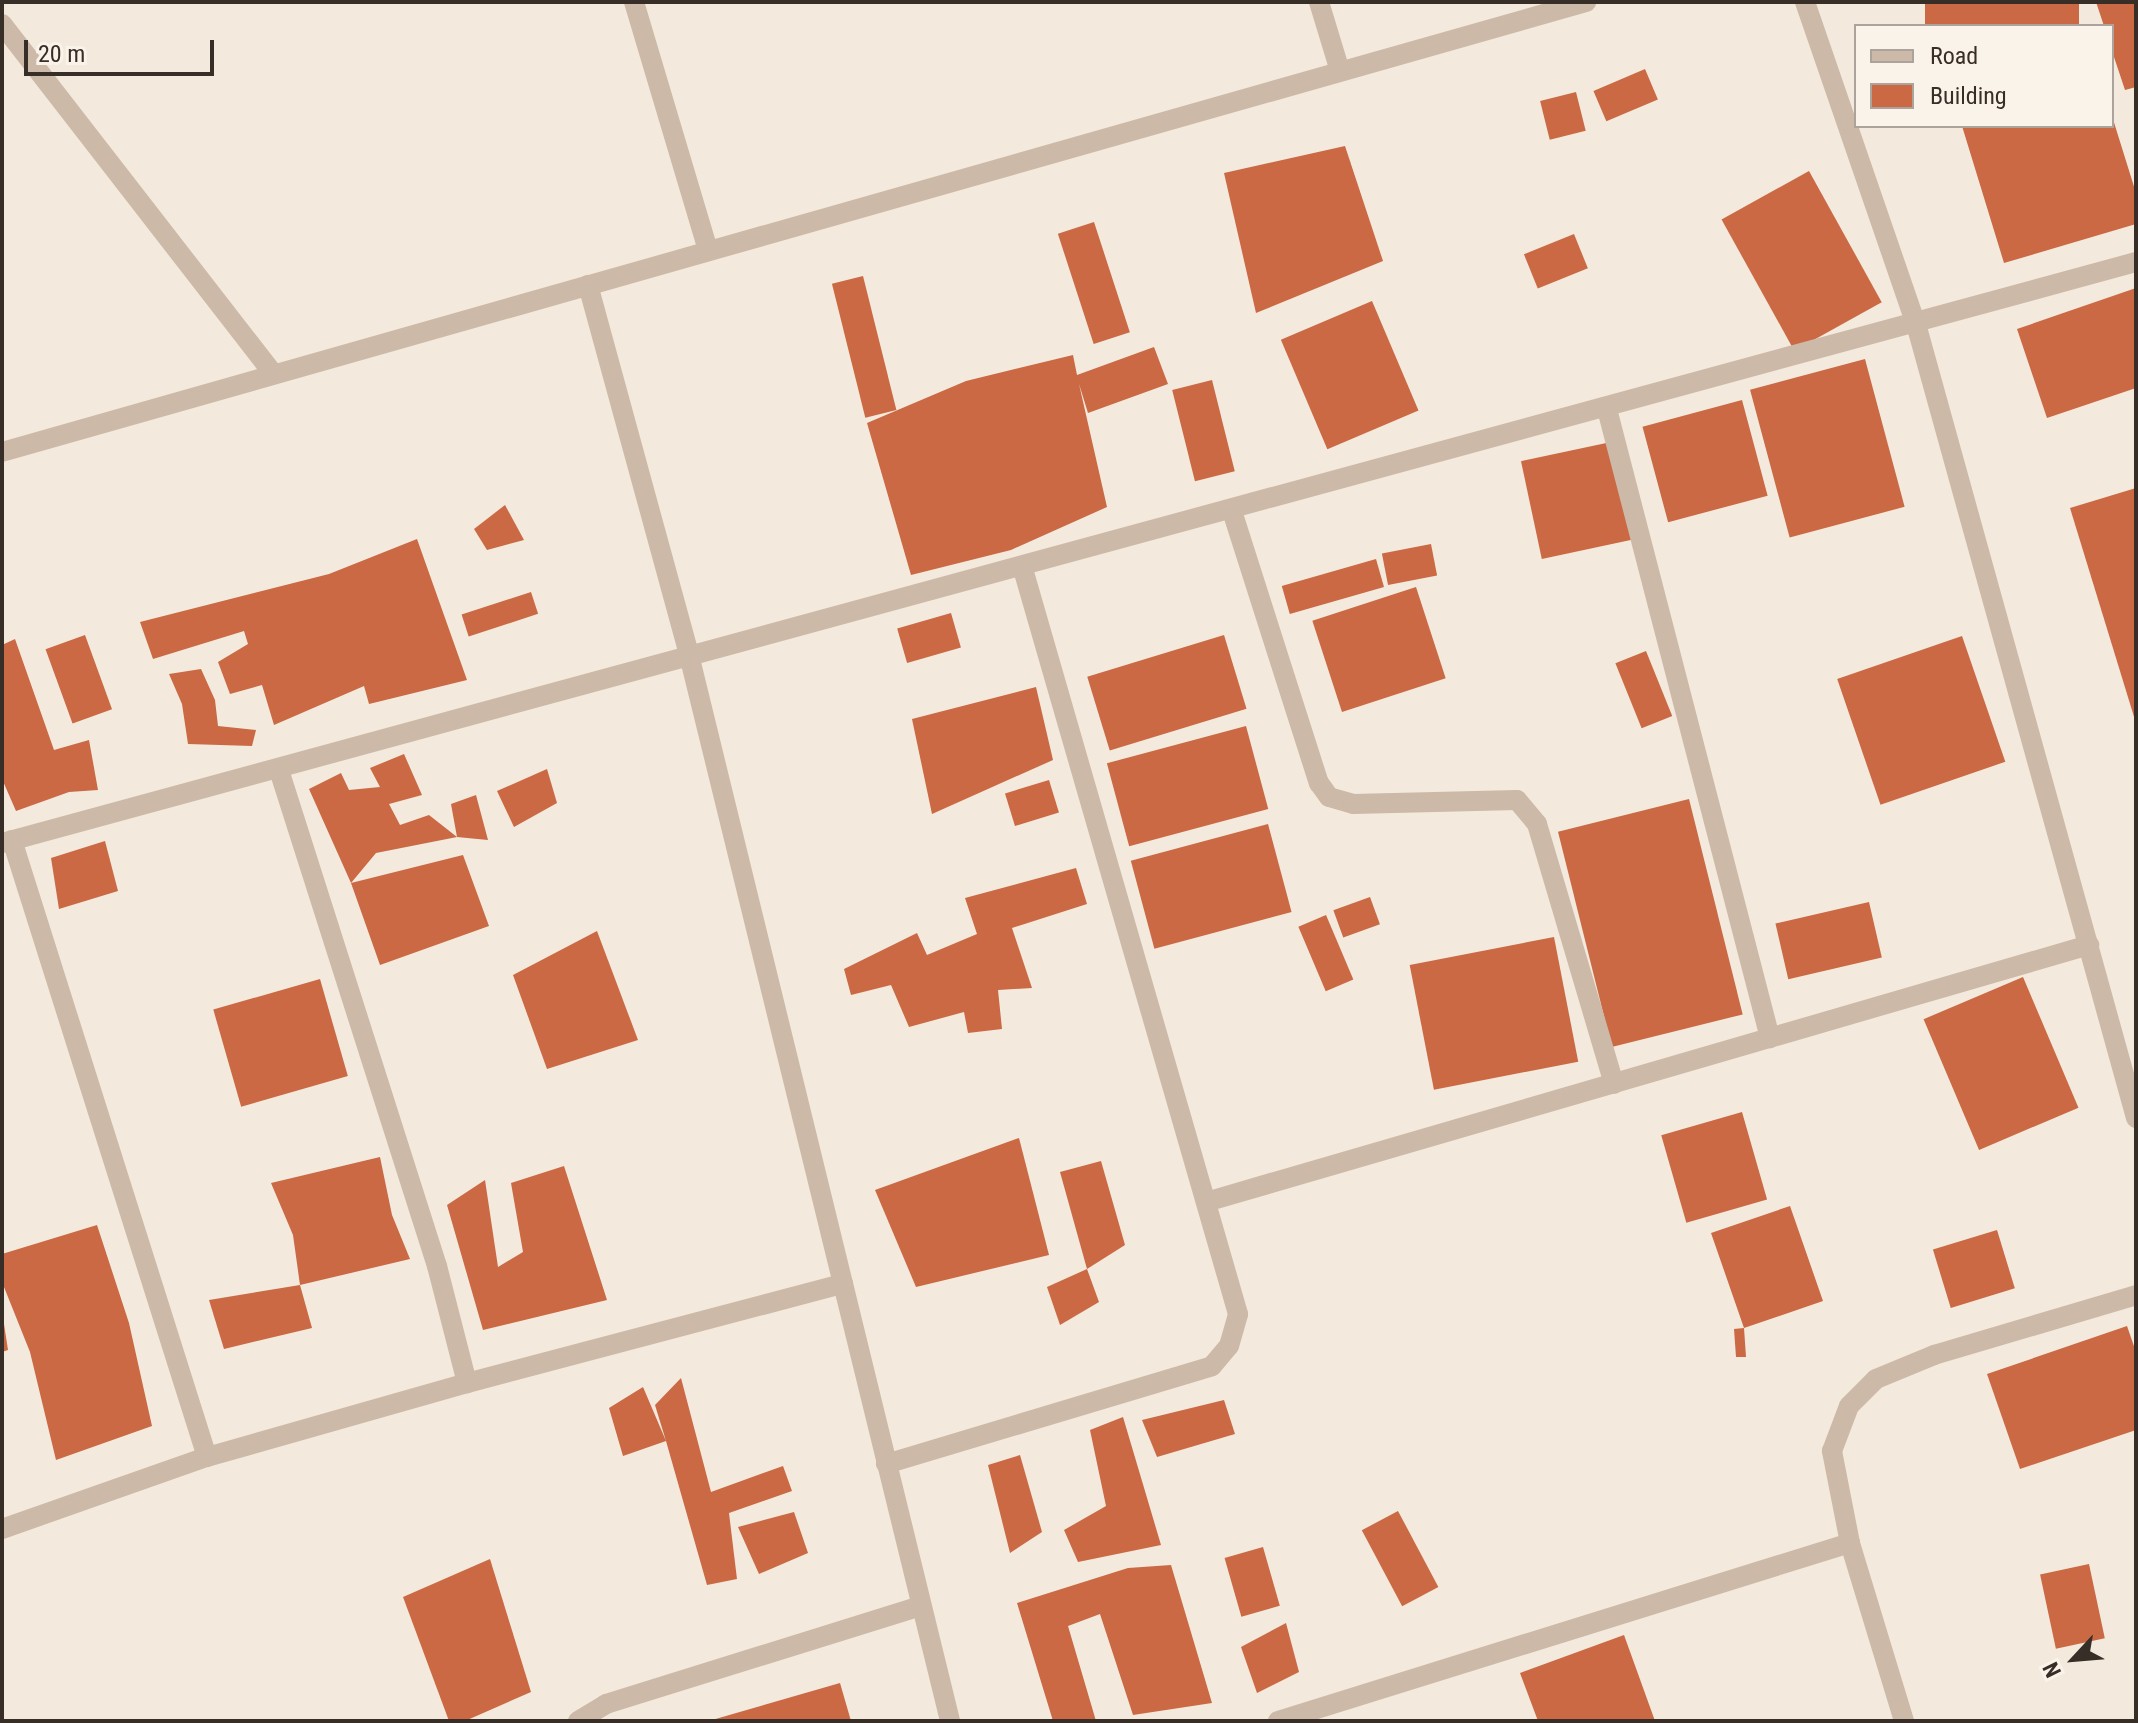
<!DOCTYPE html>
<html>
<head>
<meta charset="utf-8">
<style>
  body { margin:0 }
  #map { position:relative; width:2138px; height:1723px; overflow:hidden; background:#f3e9dc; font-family:"Roboto Condensed",sans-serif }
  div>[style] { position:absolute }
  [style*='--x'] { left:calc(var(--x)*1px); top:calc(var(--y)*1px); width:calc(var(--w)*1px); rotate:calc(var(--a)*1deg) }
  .building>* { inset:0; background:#ca6943; transform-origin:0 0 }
  .minor>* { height:20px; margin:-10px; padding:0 10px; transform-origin:10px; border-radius:10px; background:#ccb9a7 }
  span { translate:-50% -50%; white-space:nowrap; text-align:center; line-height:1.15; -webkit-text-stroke:7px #faf3e9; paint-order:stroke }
  .frame { position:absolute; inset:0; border:4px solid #382e28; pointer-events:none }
  .legend { position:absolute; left:1854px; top:24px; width:260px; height:104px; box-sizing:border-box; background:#faf3e9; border:2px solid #aca49c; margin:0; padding:10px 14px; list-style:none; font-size:24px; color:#382e28 }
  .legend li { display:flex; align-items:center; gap:16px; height:40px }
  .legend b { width:40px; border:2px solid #aca49c }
  .north { position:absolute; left:2034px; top:1619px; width:80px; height:80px; -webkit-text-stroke:6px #faf3e9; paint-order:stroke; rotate:244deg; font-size:22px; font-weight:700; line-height:32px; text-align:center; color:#382e28 }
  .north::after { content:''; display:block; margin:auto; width:28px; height:36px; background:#382e28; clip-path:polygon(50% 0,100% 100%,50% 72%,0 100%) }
  .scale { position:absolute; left:24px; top:40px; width:190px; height:36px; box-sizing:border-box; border:4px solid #382e28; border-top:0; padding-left:10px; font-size:24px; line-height:28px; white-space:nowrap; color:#382e28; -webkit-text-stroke:6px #faf3e9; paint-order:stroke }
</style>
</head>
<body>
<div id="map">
  <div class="building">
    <i style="left:1925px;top:2px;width:154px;height:25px"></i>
    <i style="clip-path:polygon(2096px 2px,2136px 2px,2136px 87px,2125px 90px,2112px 51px,2112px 26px,2104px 26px)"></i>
    <i style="left:1645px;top:69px;width:33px;height:56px;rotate:67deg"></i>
    <i style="left:1576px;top:92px;width:40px;height:37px;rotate:76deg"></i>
    <i style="clip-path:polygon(2112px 116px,2136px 193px,2136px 224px,2004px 263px,1962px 126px,2112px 126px)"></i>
    <i style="clip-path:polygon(1345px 146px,1383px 261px,1256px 313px,1224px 173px)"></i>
    <i style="left:1809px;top:171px;width:150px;height:100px;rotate:61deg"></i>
    <i style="left:1094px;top:222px;width:116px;height:38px;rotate:72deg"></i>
    <i style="left:1574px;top:234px;width:37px;height:54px;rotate:68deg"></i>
    <i style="left:863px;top:276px;width:138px;height:32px;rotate:76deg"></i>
    <i style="clip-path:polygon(2136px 288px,2136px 388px,2047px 418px,2017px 329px)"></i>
    <i style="left:1372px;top:301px;width:119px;height:99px;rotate:67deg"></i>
    <i style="clip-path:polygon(1154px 347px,1168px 384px,1088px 413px,1079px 384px,1107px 507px,1011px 550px,911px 575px,867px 423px,966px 381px,1073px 355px,1077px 375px)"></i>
    <i style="left:1865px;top:359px;width:153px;height:119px;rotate:75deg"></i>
    <i style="left:1212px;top:380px;width:94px;height:41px;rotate:76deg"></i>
    <i style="left:1742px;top:400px;width:99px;height:103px;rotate:75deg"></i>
    <i style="left:1611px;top:442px;width:100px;height:92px;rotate:78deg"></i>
    <i style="clip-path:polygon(2136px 488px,2136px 720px,2135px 720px,2070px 508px)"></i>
    <i style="clip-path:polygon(505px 505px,524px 540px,487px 550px,474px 529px)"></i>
    <i style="clip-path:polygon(417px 539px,467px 680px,369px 704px,364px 686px,274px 725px,262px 685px,230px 694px,218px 662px,248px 644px,244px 631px,153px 659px,140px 622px,329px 574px)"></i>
    <i style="left:1431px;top:544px;width:32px;height:50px;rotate:79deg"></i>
    <i style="left:1376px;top:559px;width:29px;height:98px;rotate:74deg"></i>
    <i style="left:1416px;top:587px;width:96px;height:109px;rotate:72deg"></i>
    <i style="left:531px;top:592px;width:23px;height:73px;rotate:72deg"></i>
    <i style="left:951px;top:613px;width:36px;height:56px;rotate:74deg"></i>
    <i style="left:85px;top:635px;width:79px;height:42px;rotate:70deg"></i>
    <i style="left:1224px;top:635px;width:77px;height:143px;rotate:73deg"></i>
    <i style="left:1962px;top:636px;width:133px;height:132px;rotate:71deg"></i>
    <i style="clip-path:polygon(15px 639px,54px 750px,89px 740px,98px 790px,69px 792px,16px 811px,2px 779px,2px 645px)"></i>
    <i style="left:1646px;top:651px;width:70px;height:33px;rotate:68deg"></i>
    <i style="clip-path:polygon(201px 669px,215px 700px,218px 726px,256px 730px,252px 746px,188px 744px,182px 704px,169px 674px)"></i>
    <i style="clip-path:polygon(1036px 687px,1053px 760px,932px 814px,912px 719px)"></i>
    <i style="left:1246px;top:726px;width:86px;height:144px;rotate:75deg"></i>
    <i style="clip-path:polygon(404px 754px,422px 795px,389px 804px,400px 825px,429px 815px,457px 837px,451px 804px,476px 795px,488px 840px,457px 837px,376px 853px,351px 883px,463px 855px,489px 926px,380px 965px,351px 883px,309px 789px,341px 773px,349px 790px,380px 787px,370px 768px)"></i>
    <i style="clip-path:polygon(547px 769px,557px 803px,514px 827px,497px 791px)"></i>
    <i style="left:1049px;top:780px;width:34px;height:46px;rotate:73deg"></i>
    <i style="left:1689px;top:799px;width:222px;height:135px;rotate:76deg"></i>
    <i style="left:1268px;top:824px;width:91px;height:142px;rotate:75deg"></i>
    <i style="clip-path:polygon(105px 841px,118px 891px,59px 909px,51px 858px)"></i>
    <i style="clip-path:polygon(1076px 868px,1087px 904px,1012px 928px,1032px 988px,998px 990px,1002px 1029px,968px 1033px,964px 1012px,909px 1027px,891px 985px,851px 995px,844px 969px,917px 933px,927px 955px,977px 934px,965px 898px)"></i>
    <i style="left:1370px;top:897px;width:29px;height:39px;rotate:70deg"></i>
    <i style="left:1869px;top:902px;width:57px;height:96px;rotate:77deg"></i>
    <i style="left:1326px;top:915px;width:70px;height:30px;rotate:67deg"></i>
    <i style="clip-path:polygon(597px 931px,638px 1040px,547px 1069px,513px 975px)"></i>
    <i style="left:1554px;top:937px;width:127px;height:147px;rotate:79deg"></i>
    <i style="left:2023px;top:977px;width:142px;height:108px;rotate:67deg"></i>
    <i style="left:320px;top:979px;width:101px;height:111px;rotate:74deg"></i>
    <i style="left:1742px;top:1112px;width:91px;height:84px;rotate:74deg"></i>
    <i style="clip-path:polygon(1019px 1138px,1049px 1255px,916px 1287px,875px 1190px)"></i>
    <i style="clip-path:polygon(380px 1157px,392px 1215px,410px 1259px,300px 1285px,293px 1235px,271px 1183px)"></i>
    <i style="clip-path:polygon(1101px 1161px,1125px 1245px,1087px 1269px,1060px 1172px)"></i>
    <i style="clip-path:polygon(564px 1166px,607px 1300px,483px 1330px,447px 1205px,485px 1180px,498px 1267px,523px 1252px,511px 1183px)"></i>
    <i style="clip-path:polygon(1790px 1206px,1823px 1301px,1744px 1328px,1746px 1357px,1736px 1357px,1734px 1329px,1744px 1328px,1711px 1233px)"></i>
    <i style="clip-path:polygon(97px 1225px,129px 1323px,152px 1426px,56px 1460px,30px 1352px,2px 1282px,2px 1254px)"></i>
    <i style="left:1997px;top:1230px;width:61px;height:67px;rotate:73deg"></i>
    <i style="clip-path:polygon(1087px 1269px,1099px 1302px,1060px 1325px,1047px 1287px)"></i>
    <i style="clip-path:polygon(300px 1285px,312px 1328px,224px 1349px,209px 1300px)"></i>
    <i style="clip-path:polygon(4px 1324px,8px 1350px,2px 1352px,2px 1325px)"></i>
    <i style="clip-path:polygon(2127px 1326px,2136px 1352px,2136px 1430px,2020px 1469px,1987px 1374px)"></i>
    <i style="clip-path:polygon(681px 1378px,711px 1492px,783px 1466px,792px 1491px,729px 1513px,737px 1579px,707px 1585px,666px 1441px,623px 1456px,609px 1408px,643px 1387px,666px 1441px,655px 1405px)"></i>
    <i style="clip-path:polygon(1224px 1400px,1235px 1434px,1157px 1457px,1142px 1420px)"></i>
    <i style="clip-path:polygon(1123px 1417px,1161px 1545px,1078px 1562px,1064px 1530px,1106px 1506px,1090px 1430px)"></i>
    <i style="clip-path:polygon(1020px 1455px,1042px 1532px,1010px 1553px,988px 1465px)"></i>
    <i style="left:1398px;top:1511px;width:86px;height:41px;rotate:62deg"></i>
    <i style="clip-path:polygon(794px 1512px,808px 1553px,759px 1574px,738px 1527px)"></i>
    <i style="left:1263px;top:1547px;width:61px;height:40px;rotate:74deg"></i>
    <i style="clip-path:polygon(490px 1559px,531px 1692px,465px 1721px,449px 1721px,403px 1597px)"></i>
    <i style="left:2089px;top:1564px;width:76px;height:50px;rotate:78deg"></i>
    <i style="clip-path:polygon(1171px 1565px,1212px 1703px,1133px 1715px,1100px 1614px,1068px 1626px,1096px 1721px,1053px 1721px,1017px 1603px,1128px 1568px)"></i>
    <i style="clip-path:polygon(1286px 1623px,1299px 1672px,1257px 1693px,1241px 1647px)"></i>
    <i style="clip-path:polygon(1624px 1635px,1655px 1721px,1538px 1721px,1520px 1673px)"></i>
    <i style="clip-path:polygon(840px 1683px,851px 1721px,712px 1721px,712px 1720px)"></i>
  </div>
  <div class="minor">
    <i style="--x:634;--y:2;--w:260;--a:73.4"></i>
    <i style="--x:1319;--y:2;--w:72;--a:73.1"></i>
    <i style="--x:1805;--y:2;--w:341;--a:71"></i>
    <i style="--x:1916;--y:324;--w:824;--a:74.51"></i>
    <i style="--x:2;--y:24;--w:440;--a:52.2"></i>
    <i style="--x:588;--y:285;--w:388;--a:74.7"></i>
    <i style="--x:690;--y:659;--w:1093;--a:76.24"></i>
    <i style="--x:1607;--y:409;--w:650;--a:75.47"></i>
    <i style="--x:2;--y:452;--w:1647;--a:-15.86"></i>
    <i style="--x:1232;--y:511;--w:286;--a:72.3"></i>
    <i style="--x:1319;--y:783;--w:17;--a:54"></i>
    <i style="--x:1329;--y:797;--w:25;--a:16"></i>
    <i style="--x:1353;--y:804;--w:164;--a:-1.4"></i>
    <i style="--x:1517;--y:800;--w:31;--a:50"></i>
    <i style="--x:1537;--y:824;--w:271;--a:73.5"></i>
    <i style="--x:279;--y:770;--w:521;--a:72.33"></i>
    <i style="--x:437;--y:1266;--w:121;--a:75.6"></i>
    <i style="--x:467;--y:1383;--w:389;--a:-14.8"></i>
    <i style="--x:12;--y:840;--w:647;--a:72.46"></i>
    <i style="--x:207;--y:1457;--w:270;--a:-15.9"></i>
    <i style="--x:2;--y:843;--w:2212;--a:-15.23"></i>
    <i style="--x:1206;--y:1202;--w:920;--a:-16.23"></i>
    <i style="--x:886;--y:1464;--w:340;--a:-16.7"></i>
    <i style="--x:1212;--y:1366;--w:26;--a:-50"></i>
    <i style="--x:1229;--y:1346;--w:33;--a:-74"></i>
    <i style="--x:1238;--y:1314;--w:775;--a:-106.1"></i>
    <i style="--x:2;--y:1529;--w:217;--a:-19.4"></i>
    <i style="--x:578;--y:1721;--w:33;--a:-31"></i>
    <i style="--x:606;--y:1704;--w:330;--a:-17.3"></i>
    <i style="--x:1278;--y:1721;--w:599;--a:-17.29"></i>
    <i style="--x:1904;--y:1721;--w:186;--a:-106.9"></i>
    <i style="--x:1850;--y:1543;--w:94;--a:-101.1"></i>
    <i style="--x:1832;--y:1451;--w:48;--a:-69.3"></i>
    <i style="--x:1849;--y:1406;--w:38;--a:-45"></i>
    <i style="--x:1876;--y:1379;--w:63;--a:-22.5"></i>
    <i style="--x:1934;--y:1355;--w:211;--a:-16.5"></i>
  </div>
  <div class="frame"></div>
  <ul class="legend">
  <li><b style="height:10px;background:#ccb9a7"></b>Road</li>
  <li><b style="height:22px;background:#ca6943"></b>Building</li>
  </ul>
  <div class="north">N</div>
  <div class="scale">20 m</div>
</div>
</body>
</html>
